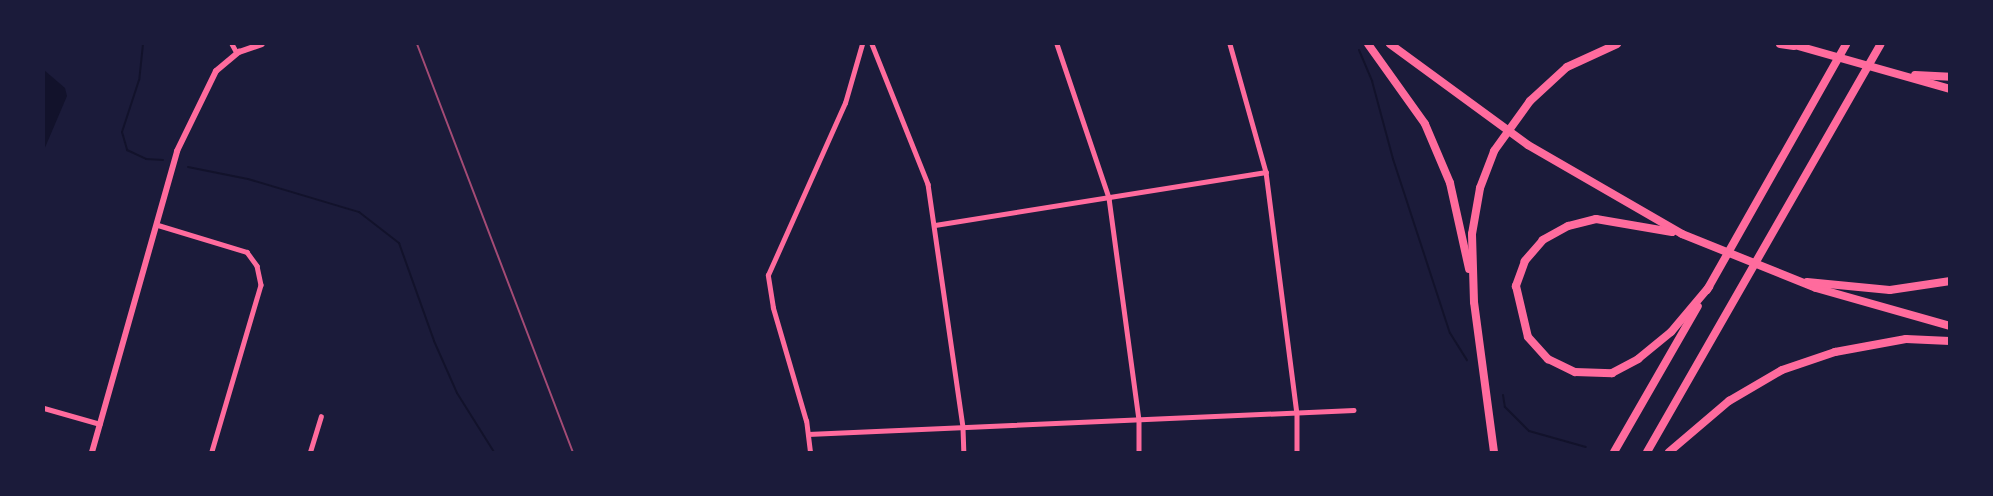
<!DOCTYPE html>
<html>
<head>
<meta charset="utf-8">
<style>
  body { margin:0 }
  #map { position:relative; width:1993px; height:496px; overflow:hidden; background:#1b1b3a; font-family:"Public Sans",sans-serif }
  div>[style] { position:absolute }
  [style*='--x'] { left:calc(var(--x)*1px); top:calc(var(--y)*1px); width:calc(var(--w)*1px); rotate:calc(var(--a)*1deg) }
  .water>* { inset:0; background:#12122b }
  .stream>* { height:2px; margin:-1px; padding:0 1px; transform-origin:1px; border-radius:1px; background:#12122b }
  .minor>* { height:4.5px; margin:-2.25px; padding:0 2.25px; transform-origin:2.25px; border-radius:2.25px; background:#ff6b9d }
  .secondary>* { height:6px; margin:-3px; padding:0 3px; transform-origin:3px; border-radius:3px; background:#ff6b9d }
  .motorway>* { height:8px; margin:-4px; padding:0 4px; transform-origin:4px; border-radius:4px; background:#ff6b9d }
  .rail>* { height:2px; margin:-1px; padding:0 1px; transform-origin:1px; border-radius:1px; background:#a44b75 }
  span { translate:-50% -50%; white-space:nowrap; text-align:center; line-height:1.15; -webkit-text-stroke:4.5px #1b1b3a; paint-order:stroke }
  .frame { position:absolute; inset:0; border:45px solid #1b1b3a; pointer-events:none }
</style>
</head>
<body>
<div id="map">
  <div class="water">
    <i style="clip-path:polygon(44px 70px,65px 88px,67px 96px,44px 150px)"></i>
  </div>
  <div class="stream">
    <i style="--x:143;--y:44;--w:36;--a:96"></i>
    <i style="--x:139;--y:80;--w:55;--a:108.1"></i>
    <i style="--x:122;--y:132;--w:19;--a:74"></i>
    <i style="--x:127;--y:150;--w:21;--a:25"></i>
    <i style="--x:146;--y:159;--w:17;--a:3"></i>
    <i style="--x:1359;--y:50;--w:34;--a:67"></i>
    <i style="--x:1372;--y:81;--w:81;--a:74.9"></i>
    <i style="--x:1393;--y:159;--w:183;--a:71.9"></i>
    <i style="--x:1450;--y:333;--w:32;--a:58"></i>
    <i style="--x:188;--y:167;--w:61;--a:11.3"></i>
    <i style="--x:248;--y:179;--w:116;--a:16.6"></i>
    <i style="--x:359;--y:212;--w:51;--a:37.8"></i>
    <i style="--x:399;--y:243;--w:104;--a:70.3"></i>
    <i style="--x:434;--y:341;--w:57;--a:66.1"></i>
    <i style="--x:457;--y:393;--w:70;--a:57.9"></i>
    <i style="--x:1503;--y:395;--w:12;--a:81"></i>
    <i style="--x:1505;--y:407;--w:34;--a:45"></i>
    <i style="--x:1529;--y:431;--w:59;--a:15.7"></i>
  </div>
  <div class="minor">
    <i style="--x:232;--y:44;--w:10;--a:61"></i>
    <i style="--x:872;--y:44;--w:151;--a:68.2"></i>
    <i style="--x:928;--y:184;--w:246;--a:81.8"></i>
    <i style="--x:963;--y:428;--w:24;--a:88"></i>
    <i style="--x:1057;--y:44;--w:163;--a:71.3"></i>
    <i style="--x:1109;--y:198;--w:223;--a:82.3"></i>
    <i style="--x:1139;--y:419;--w:33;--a:90"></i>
    <i style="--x:1230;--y:44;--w:133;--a:74.3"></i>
    <i style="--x:1266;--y:172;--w:243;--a:82.7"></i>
    <i style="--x:1297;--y:413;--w:39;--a:90"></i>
    <i style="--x:158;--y:225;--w:93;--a:16.9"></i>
    <i style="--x:247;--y:252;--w:17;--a:54"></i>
    <i style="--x:257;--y:266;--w:19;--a:78"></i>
    <i style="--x:261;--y:285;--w:174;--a:106.4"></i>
    <i style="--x:935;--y:225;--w:335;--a:-9.1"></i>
    <i style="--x:44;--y:408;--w:58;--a:15.9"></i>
    <i style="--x:808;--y:434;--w:546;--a:-2.52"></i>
    <i style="--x:310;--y:452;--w:37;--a:-73"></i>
    <i style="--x:810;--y:452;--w:31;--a:-97"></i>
    <i style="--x:806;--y:421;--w:118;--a:-106.3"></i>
    <i style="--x:773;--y:308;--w:33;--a:-99"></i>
    <i style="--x:768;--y:275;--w:188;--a:-65.9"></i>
    <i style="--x:845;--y:103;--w:61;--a:-73.9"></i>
  </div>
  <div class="secondary">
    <i style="--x:92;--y:452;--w:313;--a:-74.2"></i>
    <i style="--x:177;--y:151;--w:89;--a:-64"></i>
    <i style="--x:216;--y:71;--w:30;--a:-40"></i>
    <i style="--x:239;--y:52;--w:24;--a:-19"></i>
  </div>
  <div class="motorway">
    <i style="--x:1368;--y:44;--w:98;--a:54.5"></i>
    <i style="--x:1425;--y:124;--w:64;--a:67"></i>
    <i style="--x:1450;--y:183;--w:88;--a:77.5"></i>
    <i style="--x:1390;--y:44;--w:171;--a:36.2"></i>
    <i style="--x:1528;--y:145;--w:178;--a:30"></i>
    <i style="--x:1682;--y:234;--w:144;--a:21.9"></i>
    <i style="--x:1816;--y:288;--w:139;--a:15.8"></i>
    <i style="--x:1780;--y:44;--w:14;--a:8"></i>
    <i style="--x:1791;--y:44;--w:165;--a:15.8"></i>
    <i style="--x:1915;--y:75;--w:35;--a:3"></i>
    <i style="--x:1672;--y:232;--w:77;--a:-170.3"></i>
    <i style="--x:1596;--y:219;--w:29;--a:166"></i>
    <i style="--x:1568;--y:226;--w:29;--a:151"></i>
    <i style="--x:1543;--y:240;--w:28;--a:131"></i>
    <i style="--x:1525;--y:261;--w:27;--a:110"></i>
    <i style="--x:1516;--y:286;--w:52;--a:76.8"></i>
    <i style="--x:1528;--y:337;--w:30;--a:48"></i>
    <i style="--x:1548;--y:359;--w:30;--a:26"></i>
    <i style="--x:1575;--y:372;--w:37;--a:2"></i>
    <i style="--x:1612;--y:373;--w:30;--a:-28"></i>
    <i style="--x:1638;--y:359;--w:43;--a:-39.3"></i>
    <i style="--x:1671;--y:332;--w:59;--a:-49.8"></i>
    <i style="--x:1807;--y:282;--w:83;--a:5.5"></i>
    <i style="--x:1890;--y:290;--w:61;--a:-8.5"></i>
    <i style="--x:1707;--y:290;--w:283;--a:-60.5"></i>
    <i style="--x:1494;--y:452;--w:151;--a:-97.6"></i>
    <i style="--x:1474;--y:302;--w:68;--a:-91.7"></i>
    <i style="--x:1472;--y:234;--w:47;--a:-80.1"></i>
    <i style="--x:1480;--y:188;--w:40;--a:-69"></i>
    <i style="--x:1494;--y:151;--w:62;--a:-54.2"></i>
    <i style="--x:1530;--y:101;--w:50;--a:-42.6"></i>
    <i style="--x:1567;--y:67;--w:55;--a:-24.7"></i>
    <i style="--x:1614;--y:452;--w:168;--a:-60.1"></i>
    <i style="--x:1647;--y:452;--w:470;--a:-60.2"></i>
    <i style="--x:1669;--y:452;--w:79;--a:-40.4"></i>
    <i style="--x:1729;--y:401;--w:61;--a:-30.3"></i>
    <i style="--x:1782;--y:370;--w:56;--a:-18.8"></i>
    <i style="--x:1835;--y:352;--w:72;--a:-10.4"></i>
    <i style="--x:1906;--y:339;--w:44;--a:2.6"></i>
  </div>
  <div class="rail">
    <i style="--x:417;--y:44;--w:437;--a:69.1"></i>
  </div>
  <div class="frame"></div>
</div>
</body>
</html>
